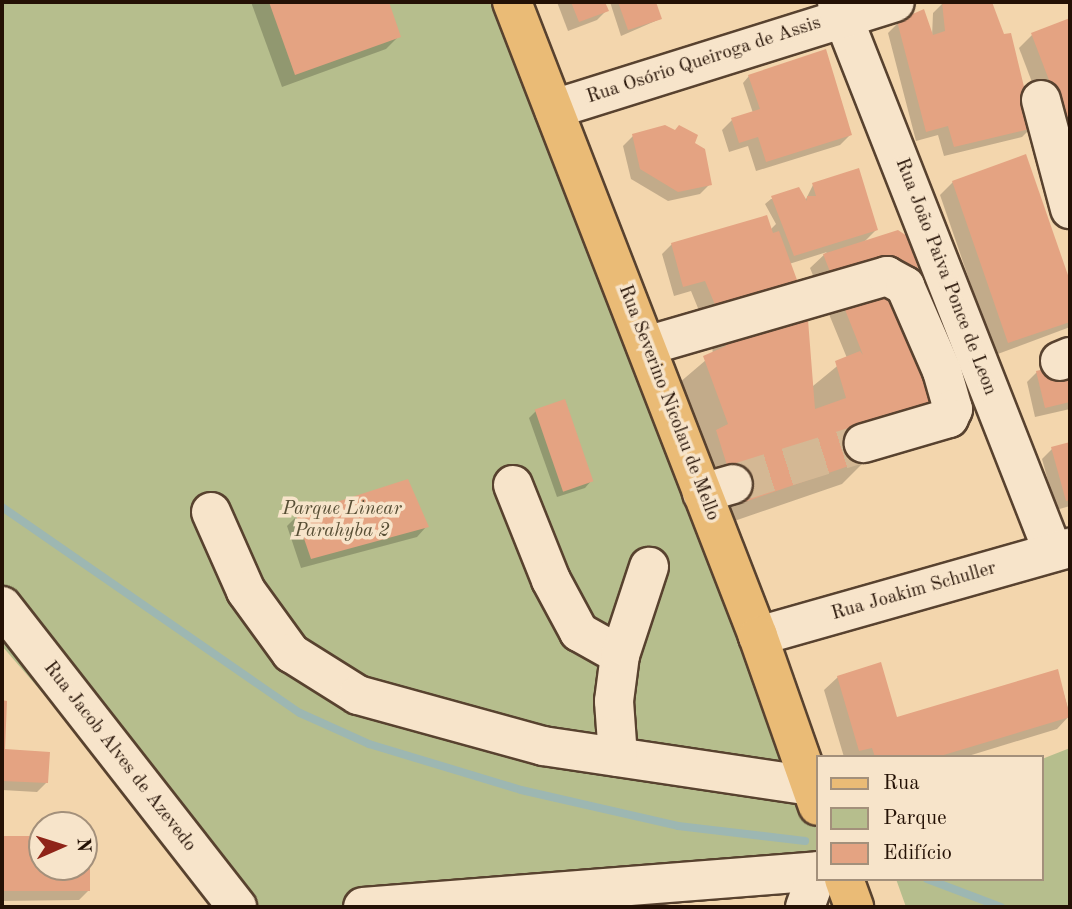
<!DOCTYPE html>
<html>
<head>
<meta charset="utf-8">
<style>
  body { margin:0 }
  #map { position:relative; width:1072px; height:909px; overflow:hidden; background:#f3d6ad; font-family:"Old Standard TT",serif }
  div>[style] { position:absolute }
  [style*='--x'] { left:calc(var(--x)*1px); top:calc(var(--y)*1px); width:calc(var(--w)*1px); rotate:calc(var(--a)*1deg) }
  .green>* { inset:0; background:#b6be8d }
  .shadow>* { inset:0; background:#0003 }
  .stream>* { height:8px; margin:-4px; padding:0 4px; transform-origin:4px; border-radius:4px; background:#9db7b2 }
  .building>* { inset:0; background:#e4a382; transform-origin:0 0 }
  .minor-tunnel>* { height:38px; margin-top:-19px; transform-origin:0; background:repeating-linear-gradient(90deg,#d4b894 0 38px,transparent 0 57px) }
  .roads { filter:drop-shadow(2px 0 #58422f) drop-shadow(-2px 0 #58422f) drop-shadow(0 2px #58422f) drop-shadow(0 -2px #58422f) }
  .minor>* { height:38px; margin:-19px; padding:0 19px; transform-origin:19px; border-radius:19px; background:#f7e4ca }
  .major>* { height:38px; margin:-19px; padding:0 19px; transform-origin:19px; border-radius:19px; background:#eabb76 }
  span { translate:-50% -50%; white-space:nowrap; text-align:center; line-height:1.15; -webkit-text-stroke:7px #f7e4ca; paint-order:stroke }
  .street-label { font-size:19px; color:#241105 }
  .park-label { font-size:19px; color:#574e35; font-style:italic }
  .frame { position:absolute; inset:0; border:4px solid #241105; pointer-events:none }
  .legend { position:absolute; left:816px; top:755px; width:228px; height:126px; box-sizing:border-box; background:#f7e4ca; border:2px solid #a3907b; margin:0; padding:9px 12px; list-style:none; font-size:21px; color:#241105 }
  .legend li { display:flex; align-items:center; gap:14px; height:35px }
  .legend b { width:35px; border:2px solid #a3907b }
  .north { position:absolute; left:28px; top:811px; width:70px; height:70px; box-sizing:border-box; background:#f7e4ca; border:2px solid #a3907b; border-radius:50%; rotate:87deg; font-size:19px; font-weight:700; line-height:28px; text-align:center; color:#241105 }
  .north::after { content:''; display:block; margin:auto; width:24px; height:32px; background:#8f2418; clip-path:polygon(50% 0,100% 100%,50% 72%,0 100%) }
</style>
</head>
<body>
<div id="map">
  <div class="green">
    <i style="clip-path:polygon(2px 2px,508px 2px,818px 813px,818px 877px,463px 907px,228px 907px,2px 646px)"></i>
    <i style="clip-path:polygon(1070px 748px,1070px 907px,906px 907px,896px 879px,1042px 879px,1042px 759px)"></i>
  </div>
  <div class="shadow">
    <i style="clip-path:polygon(251px 2px,387px 2px,399px 36px,386px 49px,282px 87px)"></i>
    <i style="clip-path:polygon(557px 2px,603px 2px,607px 10px,597px 20px,568px 31px)"></i>
    <i style="clip-path:polygon(610px 2px,654px 2px,660px 19px,621px 36px)"></i>
    <i style="clip-path:polygon(990px 2px,1032px 127px,1022px 137px,944px 156px,938px 135px,916px 141px,888px 33px,898px 23px,932px 37px,933px 13px,943px 3px)"></i>
    <i style="clip-path:polygon(1070px 20px,1070px 182px,1019px 48px,1032px 35px)"></i>
    <i style="clip-path:polygon(749px 76px,850px 135px,840px 145px,756px 171px,748px 146px,729px 152px,722px 130px,732px 120px,753px 113px,743px 83px)"></i>
    <i style="clip-path:polygon(633px 136px,693px 143px,710px 184px,700px 194px,668px 201px,631px 179px,623px 146px)"></i>
    <i style="clip-path:polygon(1025px 156px,1070px 287px,1070px 327px,995px 355px,940px 195px,953px 182px)"></i>
    <i style="clip-path:polygon(evenodd,813px 185px,876px 230px,863px 243px,867px 459px,842px 484px,714px 528px,679px 383px,713px 354px,711px 340px,691px 291px,674px 296px,662px 254px,672px 244px,770px 230px,776px 224px,765px 204px,771px 199px,784px 225px,771px 199px,805px 201px,813px 185px,827px 252px,810px 268px,847px 358px,813px 386px,789px 264px,827px 252px)"></i>
    <i style="clip-path:polygon(1070px 364px,1070px 409px,1035px 417px,1027px 382px,1037px 372px)"></i>
    <i style="clip-path:polygon(536px 411px,591px 481px,585px 488px,557px 497px,529px 418px)"></i>
    <i style="clip-path:polygon(1070px 443px,1070px 506px,1056px 510px,1042px 459px,1052px 449px)"></i>
    <i style="clip-path:polygon(297px 516px,426px 527px,417px 537px,301px 568px,287px 526px)"></i>
    <i style="clip-path:polygon(1057px 671px,1070px 715px,1057px 729px,965px 757px,844px 757px,824px 690px,838px 677px,896px 719px)"></i>
    <i style="clip-path:polygon(2px 702px,5px 702px,3px 751px,47px 782px,37px 792px,2px 790px)"></i>
    <i style="clip-path:polygon(2px 838px,42px 838px,42px 867px,84px 867px,84px 851px,89px 890px,79px 900px,2px 901px)"></i>
  </div>
  <div class="stream">
    <i style="--x:2;--y:507;--w:362;--a:34.7"></i>
    <i style="--x:300;--y:713;--w:76;--a:24.2"></i>
    <i style="--x:369;--y:744;--w:159;--a:16.8"></i>
    <i style="--x:521;--y:790;--w:161;--a:12.9"></i>
    <i style="--x:678;--y:826;--w:128;--a:6.7"></i>
    <i style="--x:927;--y:879;--w:79;--a:20.7"></i>
  </div>
  <div class="building">
    <i style="clip-path:polygon(269px 2px,389px 2px,401px 37px,295px 75px)"></i>
    <i style="clip-path:polygon(571px 2px,605px 2px,609px 11px,579px 22px)"></i>
    <i style="clip-path:polygon(618px 2px,656px 2px,662px 19px,628px 30px)"></i>
    <i style="clip-path:polygon(942px 2px,992px 2px,1004px 34px,1011px 33px,1034px 128px,954px 147px,948px 126px,926px 132px,897px 21px,924px 9px,933px 35px,945px 31px)"></i>
    <i style="clip-path:polygon(1070px 18px,1070px 135px,1031px 33px)"></i>
    <i style="clip-path:polygon(826px 49px,852px 135px,766px 162px,758px 137px,739px 143px,731px 118px,760px 109px,748px 75px)"></i>
    <i style="clip-path:polygon(665px 125px,675px 130px,679px 125px,698px 135px,695px 143px,705px 149px,712px 185px,678px 192px,640px 169px,632px 134px)"></i>
    <i style="clip-path:polygon(1026px 154px,1070px 281px,1070px 322px,1008px 343px,952px 181px)"></i>
    <i style="clip-path:polygon(859px 168px,878px 230px,794px 256px,771px 196px,799px 187px,807px 201px,807px 196px,816px 196px,812px 183px)"></i>
    <i style="clip-path:polygon(767px 215px,773px 233px,779px 231px,807px 307px,815px 409px,846px 398px,835px 361px,860px 351px,863px 355px,823px 254px,898px 230px,907px 236px,937px 323px,945px 394px,869px 459px,739px 504px,716px 430px,728px 424px,703px 356px,726px 346px,724px 326px,705px 281px,683px 287px,671px 243px)"></i>
    <i style="clip-path:polygon(1070px 363px,1070px 402px,1045px 408px,1036px 371px)"></i>
    <i style="left:565px;top:399px;width:87px;height:32px;rotate:71deg"></i>
    <i style="clip-path:polygon(1070px 442px,1070px 500px,1066px 501px,1051px 447px)"></i>
    <i style="clip-path:polygon(408px 479px,429px 527px,311px 559px,296px 515px)"></i>
    <i style="clip-path:polygon(881px 662px,897px 717px,1058px 669px,1070px 717px,937px 757px,875px 757px,872px 748px,859px 751px,837px 676px)"></i>
    <i style="clip-path:polygon(2px 700px,7px 701px,5px 749px,50px 752px,48px 783px,2px 781px)"></i>
    <i style="clip-path:polygon(2px 836px,42px 836px,42px 867px,84px 867px,84px 849px,90px 849px,90px 891px,2px 891px)"></i>
  </div>
  <div class="minor-tunnel">
    <i style="--x:733;--y:484;--w:137;--a:-17.4"></i>
  </div>
  <div class="roads">
    <div class="minor">
      <i style="--x:837;--y:2;--w:591;--a:68.56"></i>
      <i style="--x:1041;--y:100;--w:113;--a:75.1"></i>
      <i style="--x:554;--y:109;--w:357;--a:-17.4"></i>
      <i style="--x:646;--y:346;--w:251;--a:-16.2"></i>
      <i style="--x:887;--y:276;--w:21;--a:29"></i>
      <i style="--x:905;--y:286;--w:93;--a:66.5"></i>
      <i style="--x:942;--y:371;--w:40;--a:74"></i>
      <i style="--x:953;--y:409;--w:10;--a:114"></i>
      <i style="--x:949;--y:418;--w:89;--a:163.6"></i>
      <i style="--x:1060;--y:361;--w:11;--a:-22"></i>
      <i style="--x:513;--y:485;--w:102;--a:68.2"></i>
      <i style="--x:551;--y:580;--w:59;--a:61.7"></i>
      <i style="--x:579;--y:632;--w:47;--a:29.3"></i>
      <i style="--x:702;--y:493;--w:32;--a:-16"></i>
      <i style="--x:211;--y:512;--w:86;--a:66.1"></i>
      <i style="--x:246;--y:591;--w:77;--a:54"></i>
      <i style="--x:291;--y:653;--w:79;--a:32.1"></i>
      <i style="--x:358;--y:695;--w:192;--a:15.4"></i>
      <i style="--x:543;--y:746;--w:271;--a:8.5"></i>
      <i style="--x:2;--y:606;--w:382;--a:52"></i>
      <i style="--x:758;--y:636;--w:324;--a:-15.8"></i>
      <i style="--x:618;--y:757;--w:56;--a:-94.1"></i>
      <i style="--x:614;--y:701;--w:46;--a:-82.6"></i>
      <i style="--x:620;--y:655;--w:93;--a:-71.8"></i>
      <i style="--x:363;--y:907;--w:456;--a:-4.5"></i>
      <i style="--x:805;--y:907;--w:38;--a:-70"></i>
    </div>
    <div class="major">
      <i style="--x:512;--y:2;--w:680;--a:68.79"></i>
      <i style="--x:758;--y:636;--w:180;--a:70.6"></i>
      <i style="--x:844;--y:879;--w:30;--a:70"></i>
    </div>
  </div>
  <div class="street-label">
    <span style="left:704px;top:61px;rotate:-18deg">Rua Osório Queiroga de Assis</span>
    <span style="left:945px;top:277px;rotate:69deg">Rua João Paiva Ponce de Leon</span>
    <span style="left:668px;top:403px;rotate:69deg">Rua Severino Nicolau de Mello</span>
    <span style="left:914px;top:592px;rotate:-16deg">Rua Joakim Schuller</span>
    <span style="left:119px;top:757px;rotate:52deg">Rua Jacob Alves de Azevedo</span>
  </div>
  <div class="park-label">
    <span style="left:342px;top:521px">Parque Linear<br>Parahyba 2</span>
  </div>
  <div class="frame"></div>
  <ul class="legend">
  <li><b style="height:9px;background:#eabb76"></b>Rua</li>
  <li><b style="height:19px;background:#b6be8d"></b>Parque</li>
  <li><b style="height:19px;background:#e4a382"></b>Edifício</li>
  </ul>
  <div class="north">N</div>
</div>
</body>
</html>
